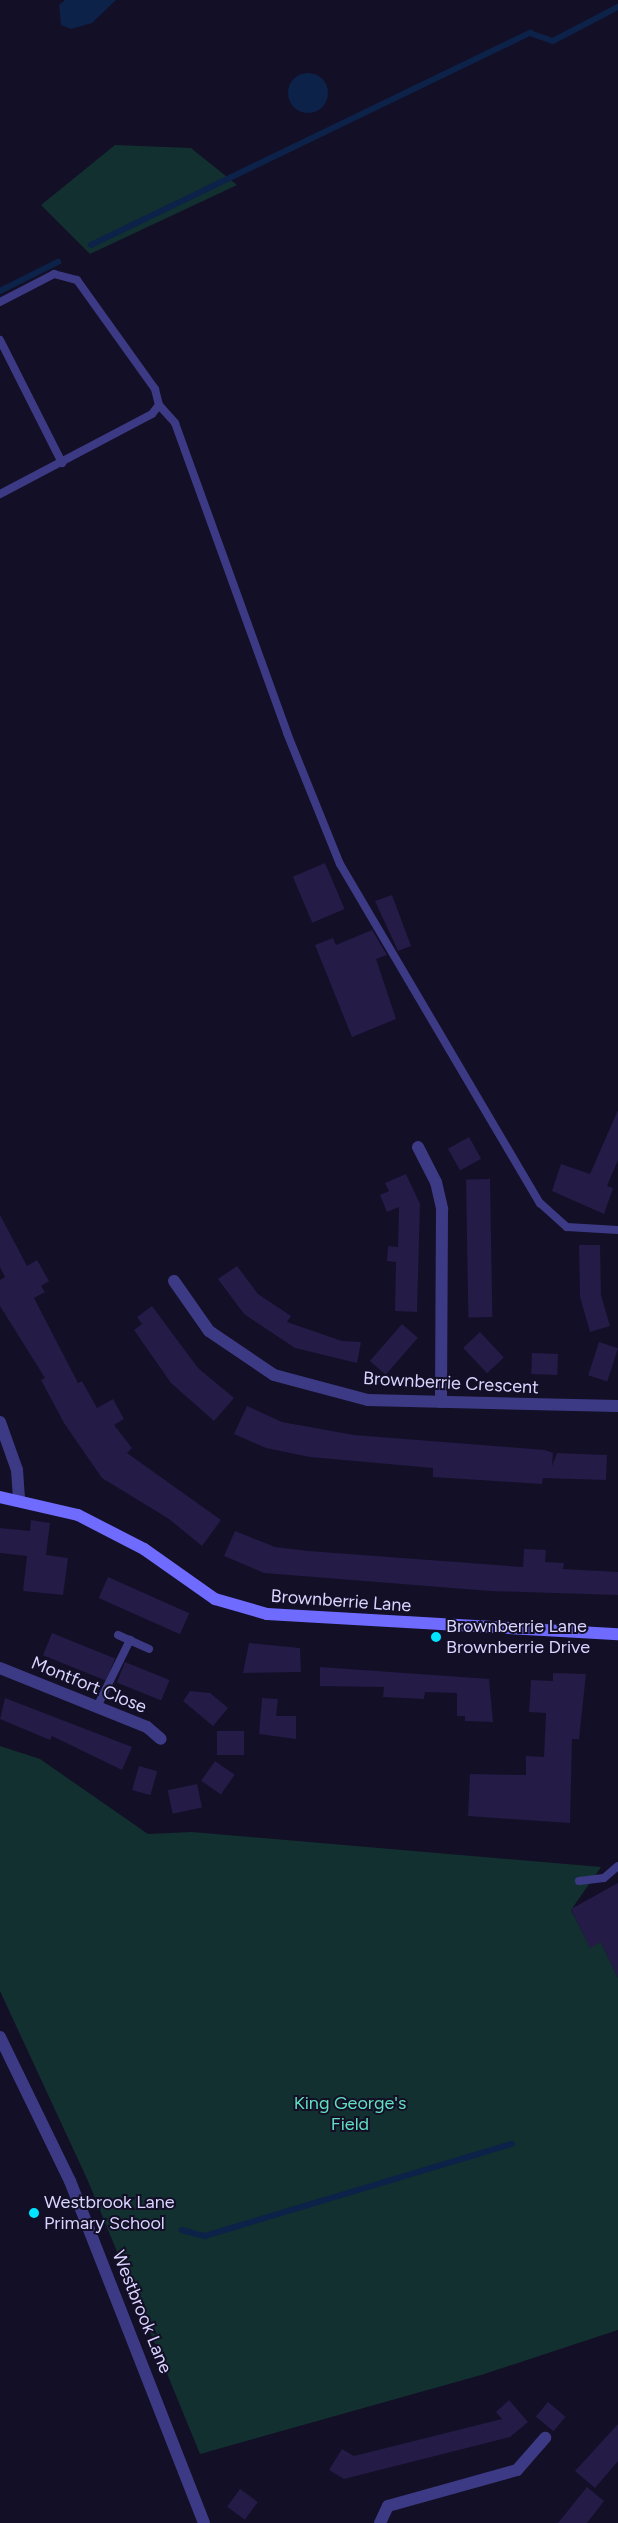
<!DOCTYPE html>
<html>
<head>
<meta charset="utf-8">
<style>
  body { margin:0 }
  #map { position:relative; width:618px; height:2523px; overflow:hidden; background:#130f26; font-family:Figtree,sans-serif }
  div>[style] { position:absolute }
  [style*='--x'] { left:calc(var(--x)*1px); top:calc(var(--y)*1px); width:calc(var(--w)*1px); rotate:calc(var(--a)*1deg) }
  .green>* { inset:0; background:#12302f }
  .water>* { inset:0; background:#0c2248 }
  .round { border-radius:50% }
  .stream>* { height:5.5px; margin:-2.75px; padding:0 2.75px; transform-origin:2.75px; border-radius:2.75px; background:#0c2248 }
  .building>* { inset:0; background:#241b47; transform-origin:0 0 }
  .lane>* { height:8px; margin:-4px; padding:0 4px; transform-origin:4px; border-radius:4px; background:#3d3a85 }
  .street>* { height:12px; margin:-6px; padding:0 6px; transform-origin:6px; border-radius:6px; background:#3d3a85 }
  .secondary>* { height:12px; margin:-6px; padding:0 6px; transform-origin:6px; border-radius:6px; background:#6f6bff }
  .dots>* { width:14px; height:14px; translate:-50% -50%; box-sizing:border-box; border:2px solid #130f26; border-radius:50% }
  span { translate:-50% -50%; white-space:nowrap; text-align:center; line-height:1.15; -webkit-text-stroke:4px #130f26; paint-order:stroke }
  .street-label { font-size:18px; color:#d9d4ff }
  .poi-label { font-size:18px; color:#d9d4ff }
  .left { translate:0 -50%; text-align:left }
  .park-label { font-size:18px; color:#5fe0c0 }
</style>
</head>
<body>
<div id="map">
  <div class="green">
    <i style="clip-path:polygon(115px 145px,191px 148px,237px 185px,90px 254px,41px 205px)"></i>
    <i style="clip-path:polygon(0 1746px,40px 1759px,148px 1834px,192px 1832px,601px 1867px,571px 1910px,590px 1947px,601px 1942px,618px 1978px,618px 2330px,481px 2375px,200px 2454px,88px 2181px,0 1991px)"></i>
  </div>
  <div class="water">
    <i style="clip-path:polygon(65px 0,116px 0,92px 23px,71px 29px,61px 25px,59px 5px)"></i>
    <i class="round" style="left:288px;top:73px;width:40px;height:40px"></i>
  </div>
  <div class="stream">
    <i style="--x:91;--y:245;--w:488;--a:-25.8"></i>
    <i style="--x:530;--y:33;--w:24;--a:19"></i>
    <i style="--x:553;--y:41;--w:73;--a:-27.6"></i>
    <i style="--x:0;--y:291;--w:65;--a:-26.6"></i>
    <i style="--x:182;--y:2230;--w:24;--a:15"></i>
    <i style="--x:205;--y:2236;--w:320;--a:-16.7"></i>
  </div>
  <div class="building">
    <i style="left:325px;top:863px;width:50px;height:35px;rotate:67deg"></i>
    <i style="clip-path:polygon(392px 895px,411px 946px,398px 951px,375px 901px)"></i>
    <i style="clip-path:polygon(372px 930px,387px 955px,376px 959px,396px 1019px,352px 1037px,315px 945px,333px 938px,336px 945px)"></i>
    <i style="clip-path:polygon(618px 1110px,618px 1160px,607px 1186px,613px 1188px,604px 1214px,552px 1191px,561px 1164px,590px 1174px)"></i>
    <i style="left:469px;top:1137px;width:25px;height:24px;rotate:61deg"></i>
    <i style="clip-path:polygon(406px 1174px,420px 1204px,417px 1312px,395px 1311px,396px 1262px,387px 1261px,388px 1246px,398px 1247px,399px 1207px,387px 1212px,380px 1195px,389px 1191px,385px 1183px)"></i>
    <i style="left:490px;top:1179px;width:138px;height:24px;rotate:89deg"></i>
    <i style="clip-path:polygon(0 1215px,27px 1266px,37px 1260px,49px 1281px,41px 1286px,45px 1292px,34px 1298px,78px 1383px,82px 1381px,97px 1408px,113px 1399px,124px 1419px,114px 1425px,132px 1448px,127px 1453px,221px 1520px,202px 1546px,169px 1519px,102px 1478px,64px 1423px,41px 1380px,45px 1378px,0 1306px,0 1280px,5px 1277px,0 1267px)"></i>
    <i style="clip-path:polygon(579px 1245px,600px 1245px,601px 1295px,610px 1326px,590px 1332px,580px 1297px)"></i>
    <i style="clip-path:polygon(237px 1266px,258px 1294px,291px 1316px,287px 1322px,342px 1341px,361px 1342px,357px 1363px,295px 1348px,244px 1314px,218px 1279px)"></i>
    <i style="clip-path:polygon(152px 1306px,198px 1368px,234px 1398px,214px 1421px,171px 1383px,134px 1330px,142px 1324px,137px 1317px)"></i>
    <i style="left:402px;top:1324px;width:21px;height:49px;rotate:41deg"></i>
    <i style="left:480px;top:1332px;width:35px;height:23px;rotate:47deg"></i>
    <i style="left:599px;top:1342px;width:20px;height:35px;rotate:18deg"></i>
    <i style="left:532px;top:1353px;width:26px;height:21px;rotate:2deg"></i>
    <i style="clip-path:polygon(247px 1406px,282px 1422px,354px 1435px,545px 1450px,553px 1453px,552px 1466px,557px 1453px,607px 1455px,606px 1480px,543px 1478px,542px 1484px,433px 1477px,433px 1468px,310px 1457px,266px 1448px,234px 1434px)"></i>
    <i style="clip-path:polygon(31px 1520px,50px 1523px,46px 1555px,68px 1558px,63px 1595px,23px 1591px,27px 1556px,0 1553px,0 1528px,30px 1531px)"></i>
    <i style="clip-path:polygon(235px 1531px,275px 1547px,308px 1551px,523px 1567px,524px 1549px,546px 1550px,545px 1562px,564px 1563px,563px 1569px,618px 1572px,618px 1595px,490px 1591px,264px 1573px,224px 1556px)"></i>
    <i style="left:108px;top:1577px;width:89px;height:23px;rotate:24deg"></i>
    <i style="left:52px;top:1633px;width:68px;height:24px;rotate:22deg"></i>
    <i style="clip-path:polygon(249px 1643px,300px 1648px,301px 1672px,243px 1673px)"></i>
    <i style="left:125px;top:1662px;width:48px;height:22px;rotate:22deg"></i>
    <i style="clip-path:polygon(320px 1667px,489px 1679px,493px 1722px,465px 1721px,465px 1716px,457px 1716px,457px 1693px,425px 1692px,424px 1699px,383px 1697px,384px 1687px,320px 1686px)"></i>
    <i style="clip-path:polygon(553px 1673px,586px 1674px,579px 1739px,572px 1739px,570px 1823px,468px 1816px,470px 1774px,526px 1775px,526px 1756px,544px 1757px,546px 1713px,529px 1712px,531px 1680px,553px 1681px)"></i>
    <i style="clip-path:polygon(190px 1691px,210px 1693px,228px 1708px,213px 1726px,183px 1701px)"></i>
    <i style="clip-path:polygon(5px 1698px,132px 1747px,122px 1770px,52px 1736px,50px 1740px,0 1719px)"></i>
    <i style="clip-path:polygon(262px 1698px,278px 1699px,276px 1716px,296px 1716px,296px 1739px,259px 1734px)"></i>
    <i style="left:217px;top:1731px;width:27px;height:24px"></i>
    <i style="left:215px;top:1761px;width:24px;height:24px;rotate:35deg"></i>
    <i style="left:139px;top:1766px;width:19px;height:25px;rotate:16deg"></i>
    <i style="left:197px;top:1784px;width:24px;height:30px;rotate:78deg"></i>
    <i style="clip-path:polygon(618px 1883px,618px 1978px,601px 1942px,590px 1948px,571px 1909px)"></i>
    <i style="clip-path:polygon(509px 2400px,528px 2422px,510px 2437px,344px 2479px,329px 2470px,342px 2449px,354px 2456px,502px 2419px,496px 2412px)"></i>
    <i style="left:548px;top:2402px;width:23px;height:19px;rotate:40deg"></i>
    <i style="clip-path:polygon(618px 2424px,618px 2461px,595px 2488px,575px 2471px)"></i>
    <i style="clip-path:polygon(587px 2487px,604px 2501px,587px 2523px,558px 2523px)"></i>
    <i style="left:240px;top:2489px;width:22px;height:22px;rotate:36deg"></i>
  </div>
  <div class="lane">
    <i style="--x:0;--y:302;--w:61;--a:-27.4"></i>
    <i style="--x:54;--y:274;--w:24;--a:15"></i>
    <i style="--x:77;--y:280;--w:134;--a:54.4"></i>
    <i style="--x:155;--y:389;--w:16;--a:76"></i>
    <i style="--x:159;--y:405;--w:11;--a:128"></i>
    <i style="--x:152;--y:414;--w:172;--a:152.2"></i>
    <i style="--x:0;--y:340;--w:138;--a:63.2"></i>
    <i style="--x:159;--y:405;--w:24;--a:48"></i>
    <i style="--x:175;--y:423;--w:330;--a:70.1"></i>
    <i style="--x:287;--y:733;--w:141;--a:68"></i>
    <i style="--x:340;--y:864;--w:394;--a:59.5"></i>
    <i style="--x:540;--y:1203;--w:36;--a:42"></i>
    <i style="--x:567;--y:1227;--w:51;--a:3.4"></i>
    <i style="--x:118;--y:1635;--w:34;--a:24"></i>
    <i style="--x:97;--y:1707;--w:75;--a:-63.8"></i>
    <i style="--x:579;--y:1881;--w:25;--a:-7"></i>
    <i style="--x:604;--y:1878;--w:18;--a:-41"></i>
  </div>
  <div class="street">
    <i style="--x:418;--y:1147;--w:39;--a:63"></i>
    <i style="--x:436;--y:1182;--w:28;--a:77"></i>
    <i style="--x:442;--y:1209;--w:193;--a:90.3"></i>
    <i style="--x:174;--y:1281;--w:61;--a:55"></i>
    <i style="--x:209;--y:1331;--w:78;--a:34.1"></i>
    <i style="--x:274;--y:1375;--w:97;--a:14.9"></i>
    <i style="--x:368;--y:1400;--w:250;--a:1.4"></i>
    <i style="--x:0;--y:1422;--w:51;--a:70.5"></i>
    <i style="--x:17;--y:1470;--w:29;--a:86"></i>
    <i style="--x:0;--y:1668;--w:158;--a:21.9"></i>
    <i style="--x:147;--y:1727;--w:18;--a:41"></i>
    <i style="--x:0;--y:2037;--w:160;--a:64.1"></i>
    <i style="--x:70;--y:2181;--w:367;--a:68.6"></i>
    <i style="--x:380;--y:2523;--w:19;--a:-65"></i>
    <i style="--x:388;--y:2506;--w:134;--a:-15.6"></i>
    <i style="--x:517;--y:2470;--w:43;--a:-48.8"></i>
  </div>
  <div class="secondary">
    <i style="--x:0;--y:1497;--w:80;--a:13"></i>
    <i style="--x:78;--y:1515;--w:74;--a:27.3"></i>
    <i style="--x:144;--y:1549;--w:87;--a:35.2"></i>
    <i style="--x:215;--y:1599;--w:54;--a:16.1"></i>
    <i style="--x:267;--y:1614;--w:352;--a:3.3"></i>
  </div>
  <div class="dots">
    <i style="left:436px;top:1637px;background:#00e5ff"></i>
    <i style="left:34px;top:2213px;background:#00e5ff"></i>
  </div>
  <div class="street-label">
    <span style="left:451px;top:1383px;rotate:3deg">Brownberrie Crescent</span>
    <span style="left:341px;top:1601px;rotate:4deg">Brownberrie Lane</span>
    <span style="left:89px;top:1685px;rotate:22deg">Montfort Close</span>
    <span style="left:142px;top:2312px;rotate:68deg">Westbrook Lane</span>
  </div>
  <div class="poi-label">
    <span class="left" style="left:446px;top:1637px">Brownberrie Lane<br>Brownberrie Drive</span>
    <span class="left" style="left:44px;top:2213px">Westbrook Lane<br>Primary School</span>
  </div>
  <div class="park-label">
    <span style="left:350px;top:2114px">King George's<br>Field</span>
  </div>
</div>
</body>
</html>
